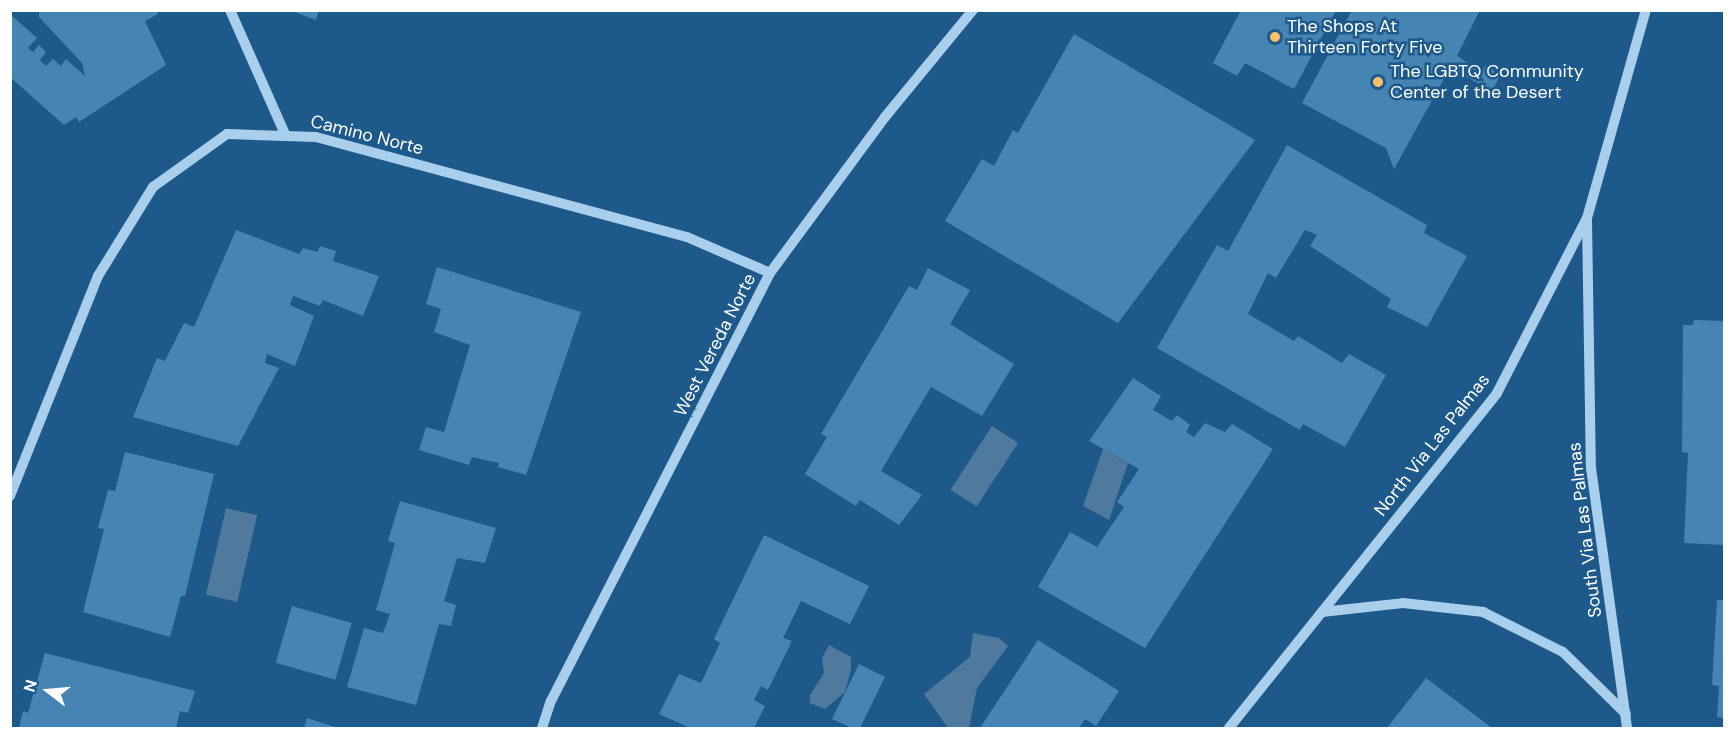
<!DOCTYPE html>
<html>
<head>
<meta charset="utf-8">
<style>
  body { margin:0 }
  #map { position:relative; width:1735px; height:739px; overflow:hidden; background:#1d5a8b; font-family:"DM Sans",sans-serif }
  div>[style] { position:absolute }
  [style*='--x'] { left:calc(var(--x)*1px); top:calc(var(--y)*1px); width:calc(var(--w)*1px); rotate:calc(var(--a)*1deg) }
  .water>* { inset:0; background:#4f7a9d; transform-origin:0 0 }
  .building>* { inset:0; background:#4584b3; transform-origin:0 0 }
  .minor>* { height:10px; margin:-5px; padding:0 5px; transform-origin:5px; border-radius:5px; background:#a9cfec }
  .dots>* { width:16px; height:16px; translate:-50% -50%; box-sizing:border-box; border:3px solid #1d5a8b; border-radius:50% }
  span { translate:-50% -50%; white-space:nowrap; text-align:center; line-height:1.15; -webkit-text-stroke:5px #1d5a8b; paint-order:stroke }
  .poi-label { font-size:18px; color:#fff }
  .left { translate:0 -50%; text-align:left }
  .street-label { font-size:18px; color:#fff }
  .frame { position:absolute; inset:0; border:12px solid #fff; pointer-events:none }
  .north { position:absolute; left:18px; top:661px; width:60px; height:60px; -webkit-text-stroke:4px #1d5a8b; paint-order:stroke; rotate:286deg; font-size:16px; font-weight:700; line-height:24px; text-align:center; color:#fff }
  .north::after { content:''; display:block; margin:auto; width:21px; height:27px; background:#fff; clip-path:polygon(50% 0,100% 100%,50% 72%,0 100%) }
</style>
</head>
<body>
<div id="map">
  <div class="water">
    <i style="left:992px;top:426px;width:31px;height:76px;rotate:33deg"></i>
    <i style="clip-path:polygon(1103px 449px,1128px 463px,1109px 520px,1083px 506px)"></i>
    <i style="left:226px;top:508px;width:32px;height:89px;rotate:13deg"></i>
    <i style="clip-path:polygon(973px 633px,999px 638px,1008px 646px,977px 688px,969px 728px,948px 728px,924px 694px,970px 657px)"></i>
    <i style="clip-path:polygon(829px 645px,851px 657px,851px 670px,845px 692px,825px 709px,810px 703px,810px 695px,824px 673px,822px 658px)"></i>
  </div>
  <div class="building">
    <i style="clip-path:polygon(39px 10px,157px 10px,158px 14px,145px 21px,166px 65px,79px 122px,76px 117px,64px 125px,10px 77px,10px 14px,37px 38px,28px 48px,33px 52px,39px 45px,46px 52px,40px 60px,46px 66px,53px 59px,61px 66px,66px 59px,85px 76px,82px 63px,39px 17px)"></i>
    <i style="clip-path:polygon(289px 10px,319px 10px,316px 20px)"></i>
    <i style="clip-path:polygon(1241px 10px,1336px 10px,1294px 89px,1245px 63px,1237px 76px,1213px 63px)"></i>
    <i style="clip-path:polygon(1352px 10px,1480px 10px,1457px 56px,1482px 72px,1485px 66px,1501px 74px,1492px 91px,1450px 68px,1394px 169px,1386px 148px,1302px 103px)"></i>
    <i style="clip-path:polygon(1074px 34px,1255px 140px,1118px 323px,945px 221px,982px 159px,994px 166px,1013px 130px,1018px 133px)"></i>
    <i style="clip-path:polygon(1287px 145px,1427px 225px,1424px 233px,1467px 256px,1427px 327px,1387px 307px,1391px 299px,1310px 246px,1317px 235px,1305px 230px,1276px 278px,1268px 273px,1248px 314px,1294px 341px,1298px 336px,1342px 363px,1349px 354px,1386px 375px,1345px 447px,1303px 424px,1300px 430px,1157px 348px,1217px 245px,1228px 251px)"></i>
    <i style="clip-path:polygon(236px 230px,299px 254px,303px 248px,317px 252px,320px 246px,336px 251px,333px 261px,379px 276px,363px 316px,323px 300px,320px 306px,293px 296px,290px 305px,314px 316px,295px 366px,267px 354px,265px 363px,279px 368px,238px 446px,133px 417px,157px 358px,165px 361px,184px 323px,194px 327px)"></i>
    <i style="clip-path:polygon(437px 267px,581px 312px,526px 475px,498px 467px,499px 463px,472px 457px,469px 465px,419px 450px,426px 427px,444px 432px,470px 345px,434px 332px,441px 309px,426px 304px)"></i>
    <i style="clip-path:polygon(928px 268px,970px 290px,950px 324px,1014px 364px,982px 416px,931px 387px,881px 471px,922px 495px,899px 525px,860px 500px,856px 506px,805px 474px,827px 437px,821px 434px,909px 286px,917px 290px)"></i>
    <i style="clip-path:polygon(1694px 320px,1724px 321px,1724px 545px,1684px 543px,1688px 453px,1682px 452px,1683px 325px,1693px 325px)"></i>
    <i style="clip-path:polygon(1133px 378px,1161px 396px,1153px 410px,1172px 421px,1177px 415px,1190px 425px,1186px 432px,1194px 437px,1205px 423px,1225px 432px,1232px 424px,1273px 449px,1145px 648px,1038px 587px,1070px 532px,1097px 547px,1124px 507px,1117px 502px,1139px 469px,1089px 441px)"></i>
    <i style="clip-path:polygon(125px 452px,214px 474px,185px 596px,181px 596px,170px 637px,83px 612px,104px 529px,98px 528px,108px 490px,115px 491px)"></i>
    <i style="clip-path:polygon(400px 501px,496px 528px,485px 563px,457px 558px,444px 601px,456px 605px,451px 626px,439px 624px,416px 705px,347px 687px,364px 628px,383px 633px,390px 614px,376px 610px,395px 543px,388px 541px)"></i>
    <i style="clip-path:polygon(764px 535px,869px 586px,850px 624px,801px 601px,783px 638px,792px 641px,768px 690px,761px 686px,754px 700px,765px 706px,754px 728px,690px 728px,659px 714px,679px 674px,701px 683px,720px 643px,714px 639px)"></i>
    <i style="clip-path:polygon(1717px 600px,1724px 600px,1724px 718px,1717px 717px,1719px 686px,1712px 685px)"></i>
    <i style="left:292px;top:606px;width:62px;height:59px;rotate:16deg"></i>
    <i style="clip-path:polygon(1038px 640px,1119px 691px,1096px 726px,1085px 719px,1079px 728px,980px 728px)"></i>
    <i style="clip-path:polygon(45px 653px,195px 691px,188px 713px,180px 711px,176px 728px,19px 728px,23px 711px,28px 713px)"></i>
    <i style="clip-path:polygon(859px 664px,885px 677px,860px 728px,852px 728px,832px 719px)"></i>
    <i style="clip-path:polygon(1426px 678px,1492px 728px,1387px 728px)"></i>
    <i style="clip-path:polygon(307px 718px,338px 728px,304px 728px)"></i>
  </div>
  <div class="minor">
    <i style="--x:230;--y:10;--w:136;--a:66.1"></i>
    <i style="--x:1587;--y:221;--w:247;--a:89.1"></i>
    <i style="--x:1591;--y:468;--w:262;--a:82.1"></i>
    <i style="--x:10;--y:496;--w:237;--a:-68.2"></i>
    <i style="--x:98;--y:276;--w:105;--a:-58.3"></i>
    <i style="--x:153;--y:187;--w:91;--a:-35.6"></i>
    <i style="--x:227;--y:134;--w:89;--a:1.9"></i>
    <i style="--x:316;--y:137;--w:384;--a:15.1"></i>
    <i style="--x:687;--y:237;--w:90;--a:23.4"></i>
    <i style="--x:1322;--y:612;--w:81;--a:-6.3"></i>
    <i style="--x:1403;--y:603;--w:81;--a:6.4"></i>
    <i style="--x:1483;--y:612;--w:89;--a:26.6"></i>
    <i style="--x:1563;--y:652;--w:88;--a:44.5"></i>
    <i style="--x:542;--y:728;--w:28;--a:-72"></i>
    <i style="--x:551;--y:701;--w:481;--a:-62.9"></i>
    <i style="--x:770;--y:273;--w:194;--a:-53.6"></i>
    <i style="--x:885;--y:117;--w:139;--a:-50.6"></i>
    <i style="--x:1229;--y:728;--w:429;--a:-51.3"></i>
    <i style="--x:1497;--y:393;--w:197;--a:-62.8"></i>
    <i style="--x:1587;--y:218;--w:216;--a:-74.2"></i>
  </div>
  <div class="dots">
    <i style="left:1275px;top:37px;background:#fcbf67"></i>
    <i style="left:1378px;top:82px;background:#fcbf67"></i>
  </div>
  <div class="poi-label">
    <span class="left" style="left:1287px;top:37px">The Shops At<br>Thirteen Forty Five</span>
    <span class="left" style="left:1390px;top:82px">The LGBTQ Community<br>Center of the Desert</span>
  </div>
  <div class="street-label">
    <span style="left:367px;top:135px;rotate:14deg">Camino Norte</span>
    <span style="left:715px;top:345px;rotate:-63deg">West Vereda Norte</span>
    <span style="left:1432px;top:445px;rotate:-52deg">North Via Las Palmas</span>
    <span style="left:1585px;top:530px;rotate:-97deg">South Via Las Palmas</span>
  </div>
  <div class="frame"></div>
  <div class="north">N</div>
</div>
</body>
</html>
